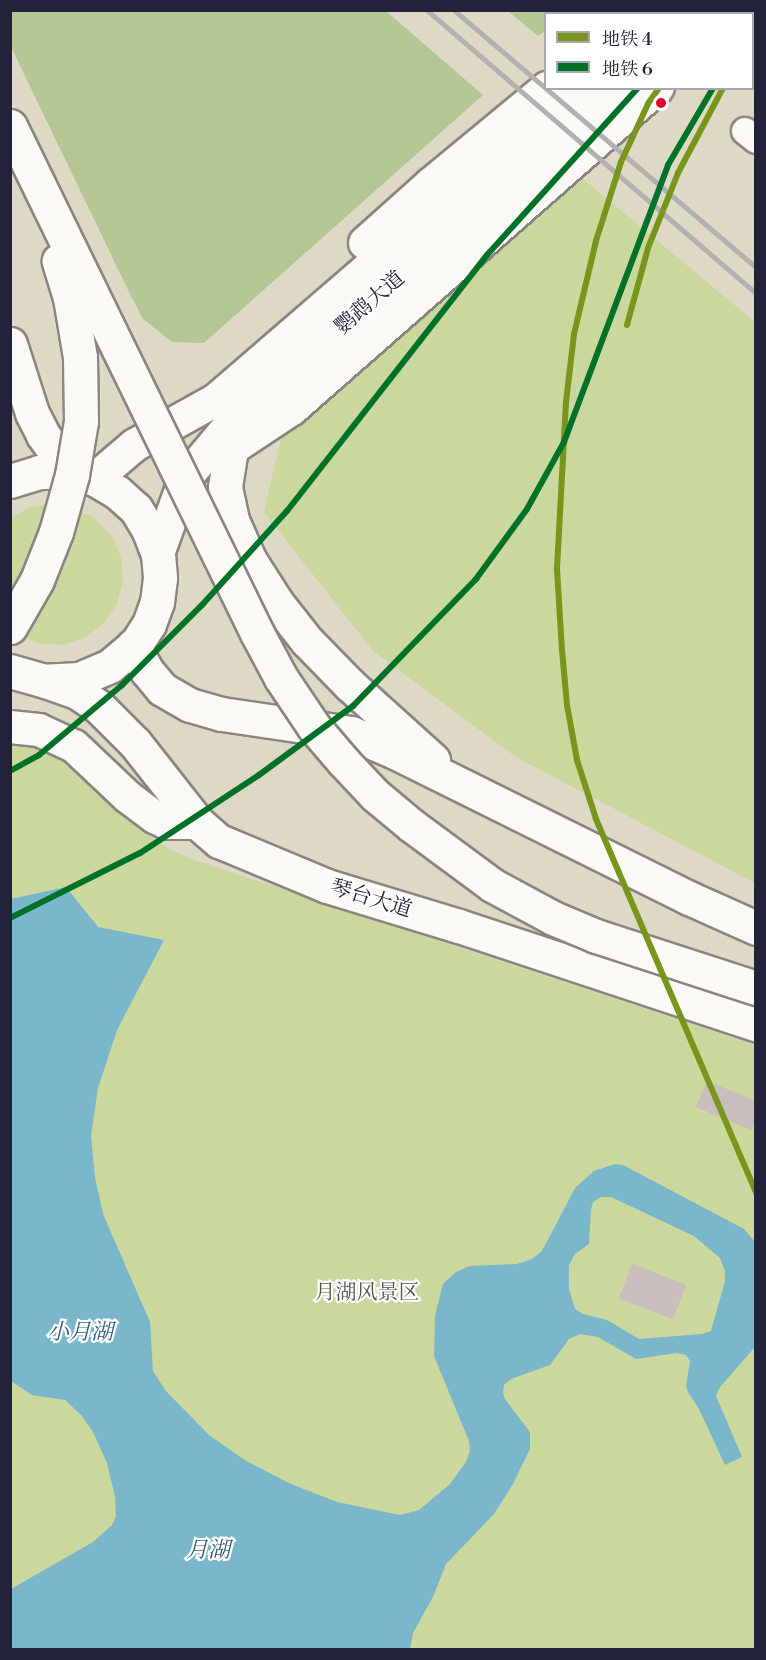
<!DOCTYPE html>
<html>
<head>
<meta charset="utf-8">
<style>
  body { margin:0 }
  #map { position:relative; width:766px; height:1660px; overflow:hidden; background:#ddd9c5; font-family:"Libre Bodoni","Noto Serif SC",serif }
  div>[style] { position:absolute }
  [style*='--x'] { left:calc(var(--x)*1px); top:calc(var(--y)*1px); width:calc(var(--w)*1px); rotate:calc(var(--a)*1deg) }
  .green>* { inset:0; background:#cad79d }
  .forest>* { inset:0; background:#b4c694 }
  .water>* { inset:0; background:#7ab7cb }
  .building>* { inset:0; background:#c9bdbe; transform-origin:0 0 }
  .roads { filter:drop-shadow(2px 0 #898681) drop-shadow(-2px 0 #898681) drop-shadow(0 2px #898681) drop-shadow(0 -2px #898681) }
  .minor>* { height:26px; margin:-13px; padding:0 13px; transform-origin:13px; border-radius:13px; background:#faf9f6 }
  .major>* { height:32px; margin:-16px; padding:0 16px; transform-origin:16px; border-radius:16px; background:#faf9f6 }
  .highway>* { height:33px; margin:-16.5px; padding:0 16.5px; transform-origin:16.5px; border-radius:16.5px; background:#faf9f6 }
  .rail>* { height:4.5px; margin:-2.25px; padding:0 2.25px; transform-origin:2.25px; border-radius:2.25px; background:#b2b1b1 }
  .bridges { filter:drop-shadow(2px 0 #898681) drop-shadow(-2px 0 #898681) drop-shadow(0 2px #898681) drop-shadow(0 -2px #898681) }
  .highway-bridge>* { height:33px; margin:-16.5px; padding:0 16.5px; transform-origin:16.5px; border-radius:16.5px; background:#faf9f6 }
  .metro-1>* { height:6px; margin:-3px; padding:0 3px; transform-origin:3px; border-radius:3px; background:#78951c }
  .metro-2>* { height:6px; margin:-3px; padding:0 3px; transform-origin:3px; border-radius:3px; background:#007128 }
  .dots>* { width:16px; height:16px; translate:-50% -50%; box-sizing:border-box; border:3px solid #fff; border-radius:50% }
  span { translate:-50% -50%; white-space:nowrap; text-align:center; line-height:1.15; -webkit-text-stroke:4.5px #fff; paint-order:stroke }
  .street-label { font-size:21px; color:#22223b }
  .park-label { font-size:21px; color:#50584e }
  .water-label { font-size:22px; color:#375f7d; font-style:italic }
  .frame { position:absolute; inset:0; border:12px solid #22223b; pointer-events:none }
  .legend { position:absolute; left:544px; top:12px; width:210px; height:78px; box-sizing:border-box; background:#fff; border:2px solid #a7a7b1; margin:0; padding:8px 10px; list-style:none; font-size:18px; color:#22223b }
  .legend li { display:flex; align-items:center; gap:12px; height:30px }
  .legend b { width:30px; border:2px solid #a7a7b1 }
</style>
</head>
<body>
<div id="map">
  <div class="green">
    <i style="clip-path:polygon(582px 178px,755px 322px,755px 883px,516px 757px,373px 651px,264px 512px,283px 430px)"></i>
    <i style="clip-path:polygon(51px 504px,73px 507px,94px 518px,111px 535px,121px 557px,123px 581px,117px 604px,103px 624px,84px 638px,61px 645px,37px 643px,11px 630px,11px 518px,28px 508px)"></i>
    <i style="clip-path:polygon(10px 741px,24px 742px,43px 749px,62px 761px,138px 828px,164px 846px,191px 859px,755px 1045px,755px 1649px,11px 1649px)"></i>
  </div>
  <div class="forest">
    <i style="clip-path:polygon(11px 10px,386px 11px,483px 95px,204px 343px,172px 342px,143px 319px,130px 294px,11px 47px)"></i>
    <i style="clip-path:polygon(568px 10px,572px 13px,546px 14px,545px 31px,538px 36px,508px 11px)"></i>
  </div>
  <div class="water">
    <i style="clip-path:polygon(evenodd,66px 887px,98px 927px,164px 940px,117px 1030px,98px 1088px,91px 1136px,95px 1177px,103px 1214px,150px 1322px,153px 1371px,165px 1390px,209px 1435px,246px 1461px,291px 1484px,337px 1502px,400px 1515px,419px 1510px,450px 1484px,466px 1462px,470px 1451px,469px 1441px,434px 1356px,435px 1316px,443px 1284px,456px 1272px,470px 1266px,517px 1264px,532px 1259px,542px 1251px,575px 1188px,594px 1171px,615px 1164px,623px 1165px,744px 1229px,755px 1242px,755px 1347px,720px 1387px,716px 1396px,742px 1457px,725px 1465px,699px 1409px,688px 1392px,686px 1386px,690px 1361px,686px 1355px,677px 1353px,636px 1359px,598px 1337px,580px 1334px,569px 1339px,550px 1365px,511px 1379px,504px 1385px,503px 1393px,505px 1399px,530px 1432px,530px 1449px,513px 1484px,494px 1514px,446px 1564px,433px 1597px,413px 1633px,410px 1649px,11px 1649px,11px 1589px,93px 1542px,112px 1525px,116px 1516px,115px 1497px,107px 1463px,93px 1432px,82px 1416px,65px 1400px,32px 1395px,11px 1381px,11px 899px,66px 887px,601px 1197px,611px 1197px,694px 1236px,720px 1258px,725px 1271px,725px 1281px,711px 1331px,702px 1334px,639px 1339px,607px 1320px,583px 1314px,575px 1309px,569px 1289px,569px 1265px,575px 1254px,589px 1244px,591px 1209px,593px 1202px,601px 1197px)"></i>
  </div>
  <div class="building">
    <i style="clip-path:polygon(707px 1081px,756px 1101px,756px 1119px,751px 1130px,696px 1107px)"></i>
    <i style="left:632px;top:1264px;width:58px;height:37px;rotate:21deg"></i>
  </div>
  <div class="roads">
    <div class="minor">
      <i style="--x:745;--y:131;--w:14;--a:39"></i>
    </div>
    <div class="major">
      <i style="--x:652;--y:14;--w:6;--a:-39"></i>
      <i style="--x:721;--y:14;--w:6;--a:-45"></i>
      <i style="--x:365;--y:243;--w:89;--a:-41.8"></i>
      <i style="--x:431;--y:184;--w:151;--a:-39.6"></i>
      <i style="--x:233;--y:448;--w:71;--a:-33.5"></i>
      <i style="--x:292;--y:409;--w:487;--a:-41.3"></i>
      <i style="--x:95;--y:479;--w:52;--a:-40.4"></i>
      <i style="--x:135;--y:445;--w:93;--a:-29.1"></i>
      <i style="--x:216;--y:400;--w:325;--a:-40.8"></i>
      <i style="--x:462;--y:188;--w:159;--a:-38.9"></i>
      <i style="--x:158;--y:554;--w:80;--a:-70.2"></i>
      <i style="--x:185;--y:479;--w:80;--a:-50.1"></i>
      <i style="--x:236;--y:418;--w:317;--a:-40.8"></i>
      <i style="--x:476;--y:211;--w:196;--a:-39"></i>
      <i style="--x:10;--y:727;--w:29;--a:6"></i>
      <i style="--x:39;--y:730;--w:38;--a:25"></i>
      <i style="--x:74;--y:746;--w:74;--a:43.4"></i>
      <i style="--x:128;--y:797;--w:34;--a:37"></i>
      <i style="--x:155;--y:817;--w:13;--a:27"></i>
      <i style="--x:167;--y:823;--w:31;--a:0"></i>
    </div>
    <div class="highway">
      <i style="--x:10;--y:344;--w:72;--a:72.3"></i>
      <i style="--x:32;--y:413;--w:25;--a:63"></i>
      <i style="--x:43;--y:435;--w:46;--a:53.9"></i>
      <i style="--x:236;--y:418;--w:70;--a:99.1"></i>
      <i style="--x:225;--y:487;--w:34;--a:78"></i>
      <i style="--x:232;--y:520;--w:43;--a:66.4"></i>
      <i style="--x:249;--y:559;--w:52;--a:57.5"></i>
      <i style="--x:277;--y:603;--w:48;--a:51.7"></i>
      <i style="--x:307;--y:641;--w:62;--a:45.7"></i>
      <i style="--x:350;--y:685;--w:112;--a:42.1"></i>
      <i style="--x:10;--y:481;--w:30;--a:-17"></i>
      <i style="--x:39;--y:472;--w:31;--a:0"></i>
      <i style="--x:70;--y:472;--w:26;--a:16"></i>
      <i style="--x:95;--y:479;--w:26;--a:31"></i>
      <i style="--x:117;--y:492;--w:25;--a:42"></i>
      <i style="--x:136;--y:509;--w:26;--a:59"></i>
      <i style="--x:149;--y:531;--w:25;--a:69"></i>
      <i style="--x:158;--y:554;--w:24;--a:85"></i>
      <i style="--x:160;--y:578;--w:24;--a:97"></i>
      <i style="--x:157;--y:602;--w:23;--a:110"></i>
      <i style="--x:149;--y:624;--w:24;--a:123"></i>
      <i style="--x:136;--y:644;--w:34;--a:140"></i>
      <i style="--x:110;--y:666;--w:34;--a:157"></i>
      <i style="--x:79;--y:679;--w:34;--a:177"></i>
      <i style="--x:45;--y:681;--w:36;--a:-164"></i>
      <i style="--x:136;--y:644;--w:4;--a:146"></i>
      <i style="--x:133;--y:646;--w:29;--a:61"></i>
      <i style="--x:147;--y:671;--w:23;--a:50"></i>
      <i style="--x:162;--y:689;--w:32;--a:30"></i>
      <i style="--x:190;--y:705;--w:33;--a:16"></i>
      <i style="--x:222;--y:714;--w:130;--a:8.4"></i>
      <i style="--x:351;--y:733;--w:48;--a:23.4"></i>
      <i style="--x:395;--y:752;--w:328;--a:26.4"></i>
      <i style="--x:689;--y:898;--w:73;--a:24.1"></i>
      <i style="--x:45;--y:681;--w:34;--a:19"></i>
      <i style="--x:77;--y:692;--w:27;--a:34"></i>
      <i style="--x:99;--y:707;--w:51;--a:45"></i>
      <i style="--x:135;--y:743;--w:102;--a:51.8"></i>
      <i style="--x:198;--y:823;--w:28;--a:41"></i>
      <i style="--x:219;--y:841;--w:117;--a:22.6"></i>
      <i style="--x:327;--y:886;--w:138;--a:16.9"></i>
      <i style="--x:459;--y:926;--w:313;--a:18.3"></i>
    </div>
  </div>
  <div class="rail">
    <i style="--x:427;--y:10;--w:434;--a:40.7"></i>
    <i style="--x:454;--y:10;--w:397;--a:40.4"></i>
  </div>
  <div class="bridges">
    <div class="highway-bridge">
      <i style="--x:10;--y:126;--w:564;--a:64.03"></i>
      <i style="--x:257;--y:633;--w:51;--a:61.9"></i>
      <i style="--x:281;--y:678;--w:59;--a:56"></i>
      <i style="--x:314;--y:727;--w:45;--a:49.5"></i>
      <i style="--x:343;--y:761;--w:47;--a:46.7"></i>
      <i style="--x:375;--y:795;--w:47;--a:39.8"></i>
      <i style="--x:411;--y:825;--w:101;--a:36.5"></i>
      <i style="--x:492;--y:885;--w:69;--a:28.4"></i>
      <i style="--x:553;--y:918;--w:47;--a:22.7"></i>
      <i style="--x:596;--y:936;--w:168;--a:18"></i>
      <i style="--x:10;--y:627;--w:54;--a:-60.1"></i>
      <i style="--x:37;--y:580;--w:52;--a:-68.4"></i>
      <i style="--x:56;--y:532;--w:59;--a:-74.3"></i>
      <i style="--x:72;--y:475;--w:55;--a:-80.5"></i>
      <i style="--x:81;--y:421;--w:64;--a:-90.9"></i>
      <i style="--x:80;--y:357;--w:60;--a:-99.6"></i>
      <i style="--x:70;--y:298;--w:39;--a:-107"></i>
    </div>
  </div>
  <div class="metro-1">
    <i style="--x:659;--y:88;--w:19;--a:125"></i>
    <i style="--x:648;--y:104;--w:64;--a:115"></i>
    <i style="--x:621;--y:162;--w:83;--a:107.6"></i>
    <i style="--x:596;--y:241;--w:96;--a:103.3"></i>
    <i style="--x:574;--y:334;--w:68;--a:96.7"></i>
    <i style="--x:566;--y:402;--w:167;--a:93.1"></i>
    <i style="--x:557;--y:569;--w:81;--a:86.5"></i>
    <i style="--x:562;--y:650;--w:55;--a:84.8"></i>
    <i style="--x:567;--y:705;--w:56;--a:79.7"></i>
    <i style="--x:577;--y:760;--w:62;--a:72.1"></i>
    <i style="--x:596;--y:819;--w:407;--a:66.8"></i>
    <i style="--x:627;--y:325;--w:80;--a:-74.7"></i>
    <i style="--x:648;--y:248;--w:81;--a:-68.2"></i>
    <i style="--x:678;--y:173;--w:96;--a:-62.1"></i>
  </div>
  <div class="metro-2">
    <i style="--x:10;--y:771;--w:33;--a:-29"></i>
    <i style="--x:39;--y:755;--w:109;--a:-40.1"></i>
    <i style="--x:122;--y:685;--w:113;--a:-45"></i>
    <i style="--x:202;--y:605;--w:127;--a:-47.9"></i>
    <i style="--x:287;--y:511;--w:325;--a:-52"></i>
    <i style="--x:487;--y:255;--w:225;--a:-47.9"></i>
    <i style="--x:10;--y:918;--w:145;--a:-26.6"></i>
    <i style="--x:140;--y:853;--w:142;--a:-33.2"></i>
    <i style="--x:259;--y:775;--w:117;--a:-36.3"></i>
    <i style="--x:353;--y:706;--w:177;--a:-45.9"></i>
    <i style="--x:476;--y:579;--w:87;--a:-53.9"></i>
    <i style="--x:527;--y:509;--w:77;--a:-61.1"></i>
    <i style="--x:564;--y:442;--w:296;--a:-69.4"></i>
    <i style="--x:668;--y:165;--w:89;--a:-59.7"></i>
  </div>
  <div class="dots">
    <i style="left:661px;top:103px;background:#e4002b"></i>
  </div>
  <div class="street-label">
    <span style="left:370px;top:303px;rotate:-41deg">鹦鹉大道</span>
    <span style="left:371px;top:899px;rotate:17deg">琴台大道</span>
  </div>
  <div class="park-label">
    <span style="left:367px;top:1293px">月湖风景区</span>
  </div>
  <div class="water-label">
    <span style="left:80px;top:1333px">小月湖</span>
    <span style="left:208px;top:1551px">月湖</span>
  </div>
  <div class="frame"></div>
  <ul class="legend">
  <li><b style="height:8px;background:#78951c"></b>地铁 4</li>
  <li><b style="height:8px;background:#007128"></b>地铁 6</li>
  </ul>
</div>
</body>
</html>
